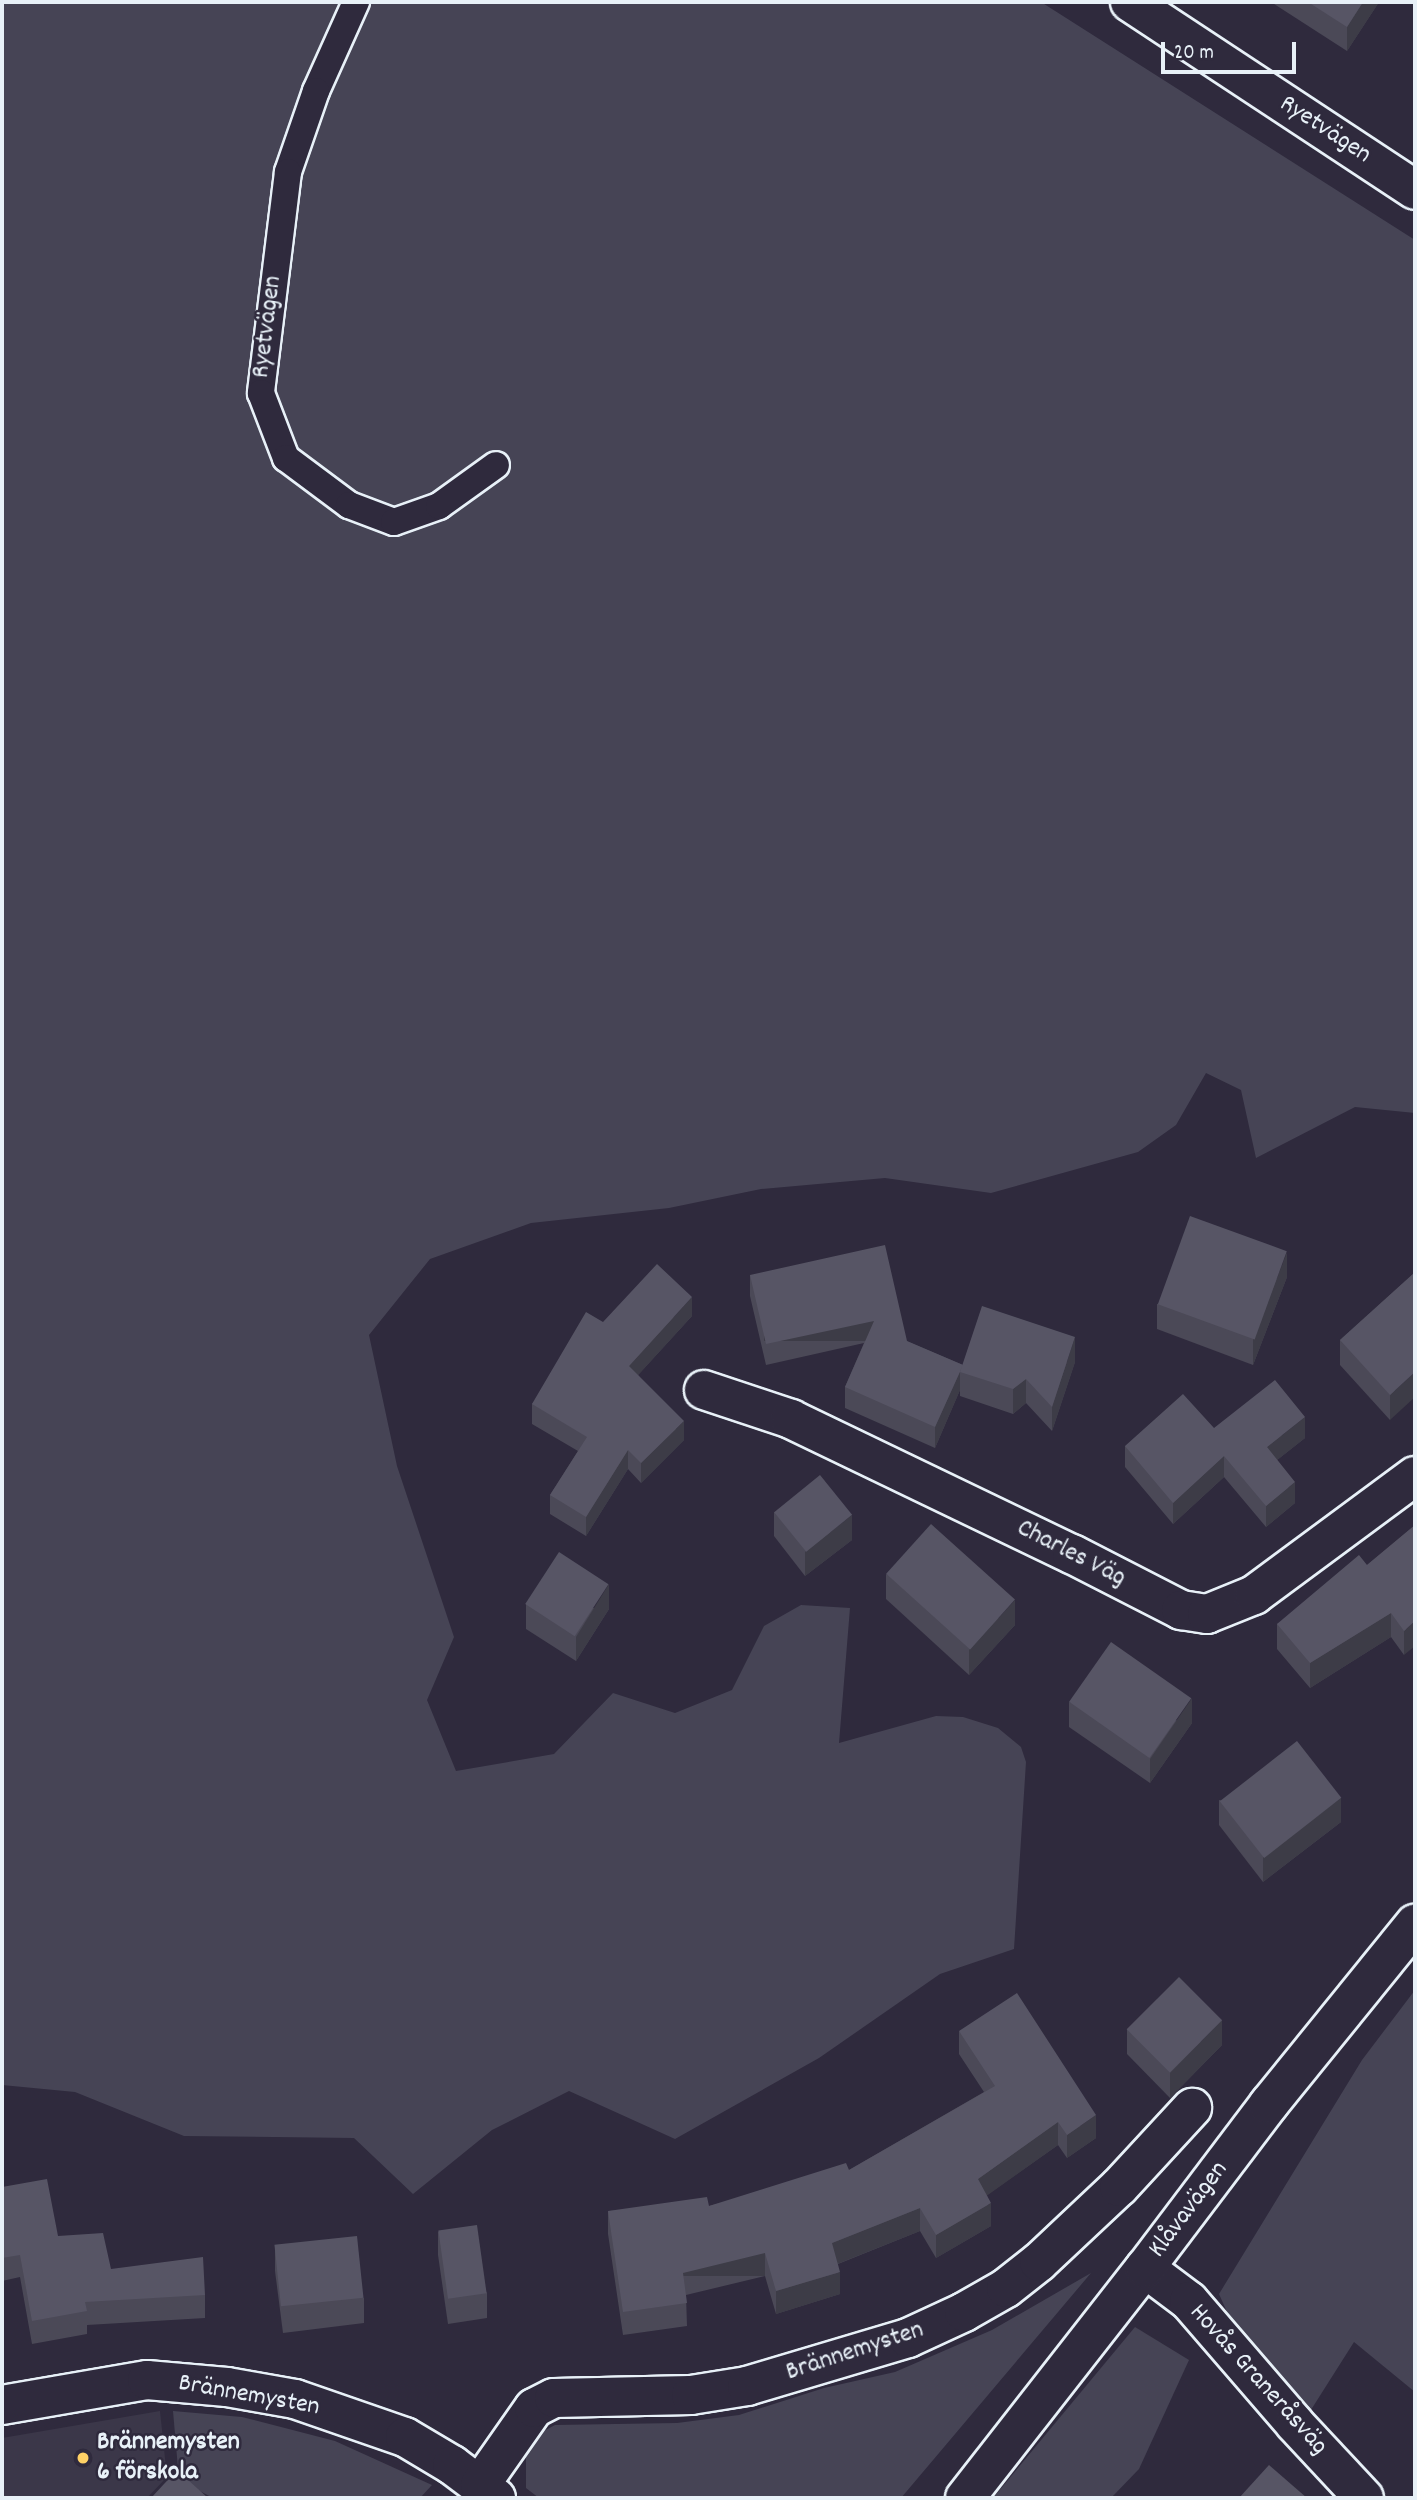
<!DOCTYPE html>
<html>
<head>
<meta charset="utf-8">
<style>
  body { margin:0 }
  #map { position:relative; width:1417px; height:2500px; overflow:hidden; background:#2f2a3d; font-family:Dekko,sans-serif }
  div>[style] { position:absolute }
  [style*='--x'] { left:calc(var(--x)*1px); top:calc(var(--y)*1px); width:calc(var(--w)*1px); rotate:calc(var(--a)*1deg) }
  .built>* { inset:0; background:#3b3749 }
  .green>* { inset:0; background:#464455 }
  .roads { filter:drop-shadow(2px 0 #e8f1f8) drop-shadow(-2px 0 #e8f1f8) drop-shadow(0 2px #e8f1f8) drop-shadow(0 -2px #e8f1f8) }
  .lane>* { height:26px; margin:-13px; padding:0 13px; transform-origin:13px; border-radius:13px; background:#2f2a3d }
  .street>* { height:38px; margin:-19px; padding:0 19px; transform-origin:19px; border-radius:19px; background:#2f2a3d }
  .secondary>* { height:38px; margin:-19px; padding:0 19px; transform-origin:19px; border-radius:19px; background:#2f2a3d }
  .wall>* { inset:0; background:#4b4957 }
  .shaded-wall>* { inset:0; background:#3d3c47; transform-origin:0 0 }
  .building>* { inset:0; background:#575565; transform-origin:0 0 }
  .dots>* { width:19px; height:19px; translate:-50% -50%; box-sizing:border-box; border:4px solid #2f2a3d; border-radius:50% }
  span { translate:-50% -50%; white-space:nowrap; text-align:center; line-height:1.15; -webkit-text-stroke:5px #2f2a3d; paint-order:stroke }
  .street-label { font-size:26px; color:#e8f1f8 }
  .poi-label { font-size:26px; color:#e8f1f8; font-weight:700 }
  .left { translate:0 -50%; text-align:left }
  .frame { position:absolute; inset:0; border:4px solid #e8f1f8; pointer-events:none }
  .scale { position:absolute; left:1161px; top:42px; width:135px; height:32px; box-sizing:border-box; border:4px solid #e8f1f8; border-top:0; padding-left:9px; font-size:21px; line-height:24px; white-space:nowrap; color:#e8f1f8; -webkit-text-stroke:5px #2f2a3d; paint-order:stroke }
</style>
</head>
<body>
<div id="map">
  <div class="built">
    <i style="clip-path:polygon(160px 2411px,167px 2477px,147px 2498px,2px 2498px,2px 2438px)"></i>
  </div>
  <div class="green">
    <i style="clip-path:polygon(2px 2px,1041px 2px,1415px 240px,1415px 1113px,1355px 1107px,1256px 1158px,1241px 1090px,1206px 1073px,1176px 1125px,1138px 1152px,991px 1193px,885px 1178px,761px 1189px,669px 1208px,531px 1223px,430px 1259px,369px 1335px,397px 1466px,454px 1637px,427px 1700px,456px 1771px,554px 1754px,613px 1693px,675px 1713px,732px 1690px,764px 1626px,801px 1605px,850px 1608px,839px 1743px,936px 1716px,963px 1717px,998px 1728px,1021px 1747px,1026px 1762px,1014px 1949px,940px 1974px,819px 2058px,675px 2139px,569px 2091px,492px 2130px,413px 2194px,354px 2138px,184px 2136px,75px 2092px,2px 2085px)"></i>
    <i style="clip-path:polygon(1415px 1990px,1415px 2392px,1354px 2342px,1309px 2413px,1244px 2350px,1219px 2294px,1362px 2060px)"></i>
    <i style="clip-path:polygon(1091px 2273px,901px 2498px,539px 2498px,526px 2488px,526px 2456px,540px 2433px,555px 2425px,677px 2423px,739px 2415px,824px 2388px,895px 2372px,992px 2330px)"></i>
    <i style="clip-path:polygon(1135px 2327px,1189px 2360px,1139px 2469px,1111px 2498px,993px 2498px)"></i>
    <i style="clip-path:polygon(173px 2411px,242px 2417px,335px 2441px,432px 2485px,420px 2498px,213px 2498px,179px 2480px)"></i>
  </div>
  <div class="roads">
    <div class="lane">
      <i style="--x:356;--y:2;--w:98;--a:114.2"></i>
      <i style="--x:316;--y:91;--w:86;--a:109.1"></i>
      <i style="--x:288;--y:172;--w:223;--a:97"></i>
      <i style="--x:261;--y:393;--w:70;--a:69"></i>
      <i style="--x:286;--y:458;--w:79;--a:36.7"></i>
      <i style="--x:349;--y:505;--w:48;--a:20.7"></i>
      <i style="--x:394;--y:522;--w:48;--a:-19.6"></i>
      <i style="--x:439;--y:506;--w:70;--a:-35.7"></i>
    </div>
    <div class="street">
      <i style="--x:1130;--y:2;--w:341;--a:33.4"></i>
      <i style="--x:704;--y:1390;--w:92;--a:18.4"></i>
      <i style="--x:791;--y:1419;--w:312;--a:25.7"></i>
      <i style="--x:1072;--y:1554;--w:123;--a:27.2"></i>
      <i style="--x:1181;--y:1610;--w:26;--a:9"></i>
      <i style="--x:1207;--y:1614;--w:51;--a:-22"></i>
      <i style="--x:1254;--y:1595;--w:200;--a:-36.5"></i>
      <i style="--x:1145;--y:2268;--w:55;--a:36.9"></i>
      <i style="--x:1189;--y:2301;--w:162;--a:49.2"></i>
      <i style="--x:1295;--y:2424;--w:101;--a:47"></i>
      <i style="--x:2;--y:2405;--w:147;--a:-9.8"></i>
      <i style="--x:147;--y:2380;--w:80;--a:5"></i>
      <i style="--x:227;--y:2387;--w:69;--a:10"></i>
      <i style="--x:295;--y:2399;--w:116;--a:19.1"></i>
      <i style="--x:405;--y:2437;--w:55;--a:30.8"></i>
      <i style="--x:452;--y:2465;--w:55;--a:36.9"></i>
      <i style="--x:480;--y:2485;--w:94;--a:-55"></i>
      <i style="--x:534;--y:2408;--w:22;--a:-27"></i>
      <i style="--x:554;--y:2398;--w:137;--a:-1.3"></i>
      <i style="--x:691;--y:2395;--w:57;--a:-9.1"></i>
      <i style="--x:747;--y:2386;--w:168;--a:-16.6"></i>
      <i style="--x:908;--y:2338;--w:62;--a:-24.9"></i>
      <i style="--x:964;--y:2312;--w:48;--a:-29.7"></i>
      <i style="--x:1006;--y:2288;--w:42;--a:-38.2"></i>
      <i style="--x:1039;--y:2262;--w:110;--a:-43.2"></i>
      <i style="--x:1119;--y:2187;--w:108;--a:-47.3"></i>
    </div>
    <div class="secondary">
      <i style="--x:965;--y:2498;--w:292;--a:-52"></i>
      <i style="--x:1145;--y:2268;--w:206;--a:-52.9"></i>
      <i style="--x:1269;--y:2104;--w:232;--a:-51"></i>
    </div>
  </div>
  <div class="wall">
    <i style="clip-path:polygon(1271px 2px,1379px 2px,1347px 51px)"></i>
    <i style="clip-path:polygon(1413px 1274px,1390px 1420px,1340px 1365px,1340px 1340px)"></i>
    <i style="clip-path:polygon(750px 1275px,963px 1365px,1075px 1362px,1052px 1431px,1026px 1403px,1013px 1414px,960px 1396px,960px 1390px,935px 1448px,845px 1408px,845px 1387px,864px 1343px,766px 1365px,750px 1296px)"></i>
    <i style="clip-path:polygon(1287px 1277px,1253px 1365px,1157px 1329px,1157px 1304px)"></i>
    <i style="clip-path:polygon(692px 1316px,638px 1375px,684px 1440px,641px 1483px,628px 1469px,586px 1536px,550px 1514px,550px 1495px,578px 1451px,532px 1424px,532px 1404px,603px 1322px)"></i>
    <i style="clip-path:polygon(1214px 1428px,1305px 1438px,1277px 1460px,1295px 1503px,1266px 1527px,1224px 1477px,1173px 1524px,1125px 1467px,1125px 1446px)"></i>
    <i style="clip-path:polygon(774px 1512px,852px 1540px,805px 1576px,774px 1536px)"></i>
    <i style="clip-path:polygon(1415px 1525px,1404px 1655px,1391px 1637px,1310px 1688px,1277px 1649px,1277px 1624px,1367px 1565px)"></i>
    <i style="clip-path:polygon(886px 1574px,1015px 1625px,969px 1675px,886px 1599px)"></i>
    <i style="clip-path:polygon(526px 1604px,609px 1609px,576px 1661px,526px 1629px)"></i>
    <i style="clip-path:polygon(1069px 1702px,1192px 1723px,1150px 1783px,1069px 1727px)"></i>
    <i style="clip-path:polygon(1219px 1800px,1341px 1822px,1263px 1882px,1219px 1825px)"></i>
    <i style="clip-path:polygon(1127px 2029px,1222px 2045px,1170px 2098px,1127px 2054px)"></i>
    <i style="clip-path:polygon(959px 2031px,1096px 2138px,1067px 2158px,1058px 2145px,987px 2195px,991px 2226px,936px 2258px,920px 2231px,838px 2264px,840px 2294px,776px 2314px,765px 2276px,686px 2295px,687px 2326px,623px 2335px,608px 2234px,608px 2211px,709px 2206px,849px 2170px,984px 2092px,959px 2054px)"></i>
    <i style="clip-path:polygon(2px 2187px,58px 2236px,111px 2269px,205px 2295px,205px 2318px,87px 2325px,87px 2334px,32px 2344px,20px 2277px,2px 2281px)"></i>
    <i style="clip-path:polygon(438px 2231px,487px 2293px,487px 2318px,448px 2324px,438px 2255px)"></i>
    <i style="clip-path:polygon(275px 2246px,364px 2298px,364px 2323px,283px 2333px,275px 2271px)"></i>
  </div>
  <div class="shaded-wall">
    <i style="clip-path:polygon(1363px 2px,1379px 2px,1347px 51px,1347px 27px)"></i>
    <i style="clip-path:polygon(1287px 1252px,1287px 1277px,1253px 1365px,1253px 1340px)"></i>
    <i style="clip-path:polygon(692px 1297px,692px 1316px,629px 1385px,629px 1366px)"></i>
    <i style="left:874px;top:1321px;width:20px;height:110px;rotate:90deg"></i>
    <i style="clip-path:polygon(1075px 1337px,1075px 1362px,1052px 1431px,1052px 1407px)"></i>
    <i style="clip-path:polygon(963px 1365px,960px 1372px,960px 1390px,935px 1448px,935px 1427px)"></i>
    <i style="clip-path:polygon(1415px 1372px,1415px 1397px,1390px 1420px,1390px 1395px)"></i>
    <i style="clip-path:polygon(1026px 1379px,1026px 1403px,1013px 1414px,1013px 1389px)"></i>
    <i style="clip-path:polygon(1305px 1417px,1305px 1438px,1267px 1468px,1267px 1447px)"></i>
    <i style="clip-path:polygon(684px 1421px,684px 1440px,641px 1483px,641px 1463px)"></i>
    <i style="clip-path:polygon(628px 1450px,628px 1469px,586px 1536px,586px 1517px)"></i>
    <i style="clip-path:polygon(1224px 1456px,1224px 1477px,1173px 1524px,1173px 1503px)"></i>
    <i style="clip-path:polygon(1295px 1482px,1295px 1503px,1266px 1527px,1266px 1506px)"></i>
    <i style="clip-path:polygon(852px 1515px,852px 1540px,805px 1576px,805px 1552px)"></i>
    <i style="clip-path:polygon(609px 1584px,609px 1609px,576px 1661px,576px 1637px)"></i>
    <i style="clip-path:polygon(1015px 1600px,1015px 1625px,969px 1675px,969px 1650px)"></i>
    <i style="clip-path:polygon(1391px 1613px,1391px 1637px,1310px 1688px,1310px 1663px)"></i>
    <i style="clip-path:polygon(1415px 1621px,1415px 1646px,1404px 1655px,1404px 1631px)"></i>
    <i style="clip-path:polygon(1192px 1698px,1192px 1723px,1150px 1783px,1150px 1759px)"></i>
    <i style="clip-path:polygon(1341px 1798px,1341px 1822px,1263px 1882px,1263px 1857px)"></i>
    <i style="clip-path:polygon(1222px 2020px,1222px 2045px,1170px 2098px,1170px 2073px)"></i>
    <i style="clip-path:polygon(1096px 2115px,1096px 2138px,1067px 2158px,1067px 2135px)"></i>
    <i style="clip-path:polygon(1058px 2122px,1058px 2145px,978px 2202px,978px 2179px)"></i>
    <i style="clip-path:polygon(991px 2203px,991px 2226px,936px 2258px,936px 2235px)"></i>
    <i style="clip-path:polygon(920px 2208px,920px 2231px,832px 2266px,832px 2243px)"></i>
    <i style="left:765px;top:2253px;width:23px;height:84px;rotate:90deg"></i>
    <i style="clip-path:polygon(840px 2272px,840px 2294px,776px 2314px,776px 2291px)"></i>
  </div>
  <div class="building">
    <i style="clip-path:polygon(1308px 2px,1363px 2px,1347px 27px)"></i>
    <i style="left:1190px;top:1216px;width:103px;height:94px;rotate:20deg"></i>
    <i style="clip-path:polygon(885px 1245px,907px 1341px,963px 1365px,935px 1427px,845px 1387px,874px 1321px,766px 1344px,750px 1275px)"></i>
    <i style="clip-path:polygon(657px 1264px,692px 1297px,629px 1366px,684px 1421px,641px 1463px,628px 1450px,586px 1517px,550px 1495px,587px 1437px,532px 1404px,586px 1312px,603px 1322px)"></i>
    <i style="clip-path:polygon(1413px 1274px,1415px 1278px,1415px 1372px,1390px 1395px,1340px 1340px)"></i>
    <i style="clip-path:polygon(982px 1306px,1075px 1337px,1052px 1407px,1026px 1379px,1013px 1389px,960px 1372px)"></i>
    <i style="clip-path:polygon(1275px 1380px,1305px 1417px,1267px 1447px,1295px 1482px,1266px 1506px,1224px 1456px,1173px 1503px,1125px 1446px,1183px 1394px,1214px 1428px)"></i>
    <i style="left:820px;top:1475px;width:51px;height:59px;rotate:51deg"></i>
    <i style="left:931px;top:1524px;width:113px;height:67px;rotate:42deg"></i>
    <i style="clip-path:polygon(1415px 1525px,1415px 1621px,1404px 1631px,1391px 1613px,1310px 1663px,1277px 1624px,1359px 1555px,1367px 1565px)"></i>
    <i style="left:559px;top:1552px;width:59px;height:62px;rotate:33deg"></i>
    <i style="left:1111px;top:1642px;width:98px;height:73px;rotate:35deg"></i>
    <i style="left:1297px;top:1741px;width:72px;height:98px;rotate:52deg"></i>
    <i style="left:1179px;top:1977px;width:61px;height:74px;rotate:45deg"></i>
    <i style="clip-path:polygon(1017px 1993px,1096px 2115px,1067px 2135px,1058px 2122px,978px 2179px,991px 2203px,936px 2235px,920px 2208px,832px 2243px,840px 2272px,776px 2291px,765px 2253px,683px 2273px,687px 2303px,623px 2312px,608px 2211px,707px 2197px,709px 2206px,846px 2163px,849px 2170px,995px 2086px,959px 2031px)"></i>
    <i style="clip-path:polygon(47px 2179px,58px 2236px,103px 2233px,111px 2269px,203px 2257px,205px 2295px,85px 2302px,87px 2311px,32px 2321px,20px 2255px,2px 2258px,2px 2187px)"></i>
    <i style="left:477px;top:2225px;width:69px;height:39px;rotate:82deg"></i>
    <i style="left:357px;top:2236px;width:62px;height:83px;rotate:84deg"></i>
    <i style="clip-path:polygon(1269px 2465px,1307px 2498px,1239px 2498px)"></i>
    <i style="clip-path:polygon(177px 2470px,208px 2498px,151px 2498px)"></i>
  </div>
  <div class="dots">
    <i style="left:83px;top:2458px;background:#ffd166"></i>
  </div>
  <div class="street-label">
    <span style="left:1325px;top:130px;rotate:33deg">Ryetvägen</span>
    <span style="left:268px;top:327px;rotate:-83deg">Ryetvägen</span>
    <span style="left:1071px;top:1554px;rotate:27deg">Charles Väg</span>
    <span style="left:1189px;top:2210px;rotate:-53deg">Klåvavägen</span>
    <span style="left:855px;top:2352px;rotate:-18deg">Brännemysten</span>
    <span style="left:1258px;top:2380px;rotate:48deg">Hovås Graneråsväg</span>
    <span style="left:249px;top:2396px;rotate:10deg">Brännemysten</span>
  </div>
  <div class="poi-label">
    <span class="left" style="left:97px;top:2458px">Brännemysten<br>6 förskola</span>
  </div>
  <div class="frame"></div>
  <div class="scale">20 m</div>
</div>
</body>
</html>
